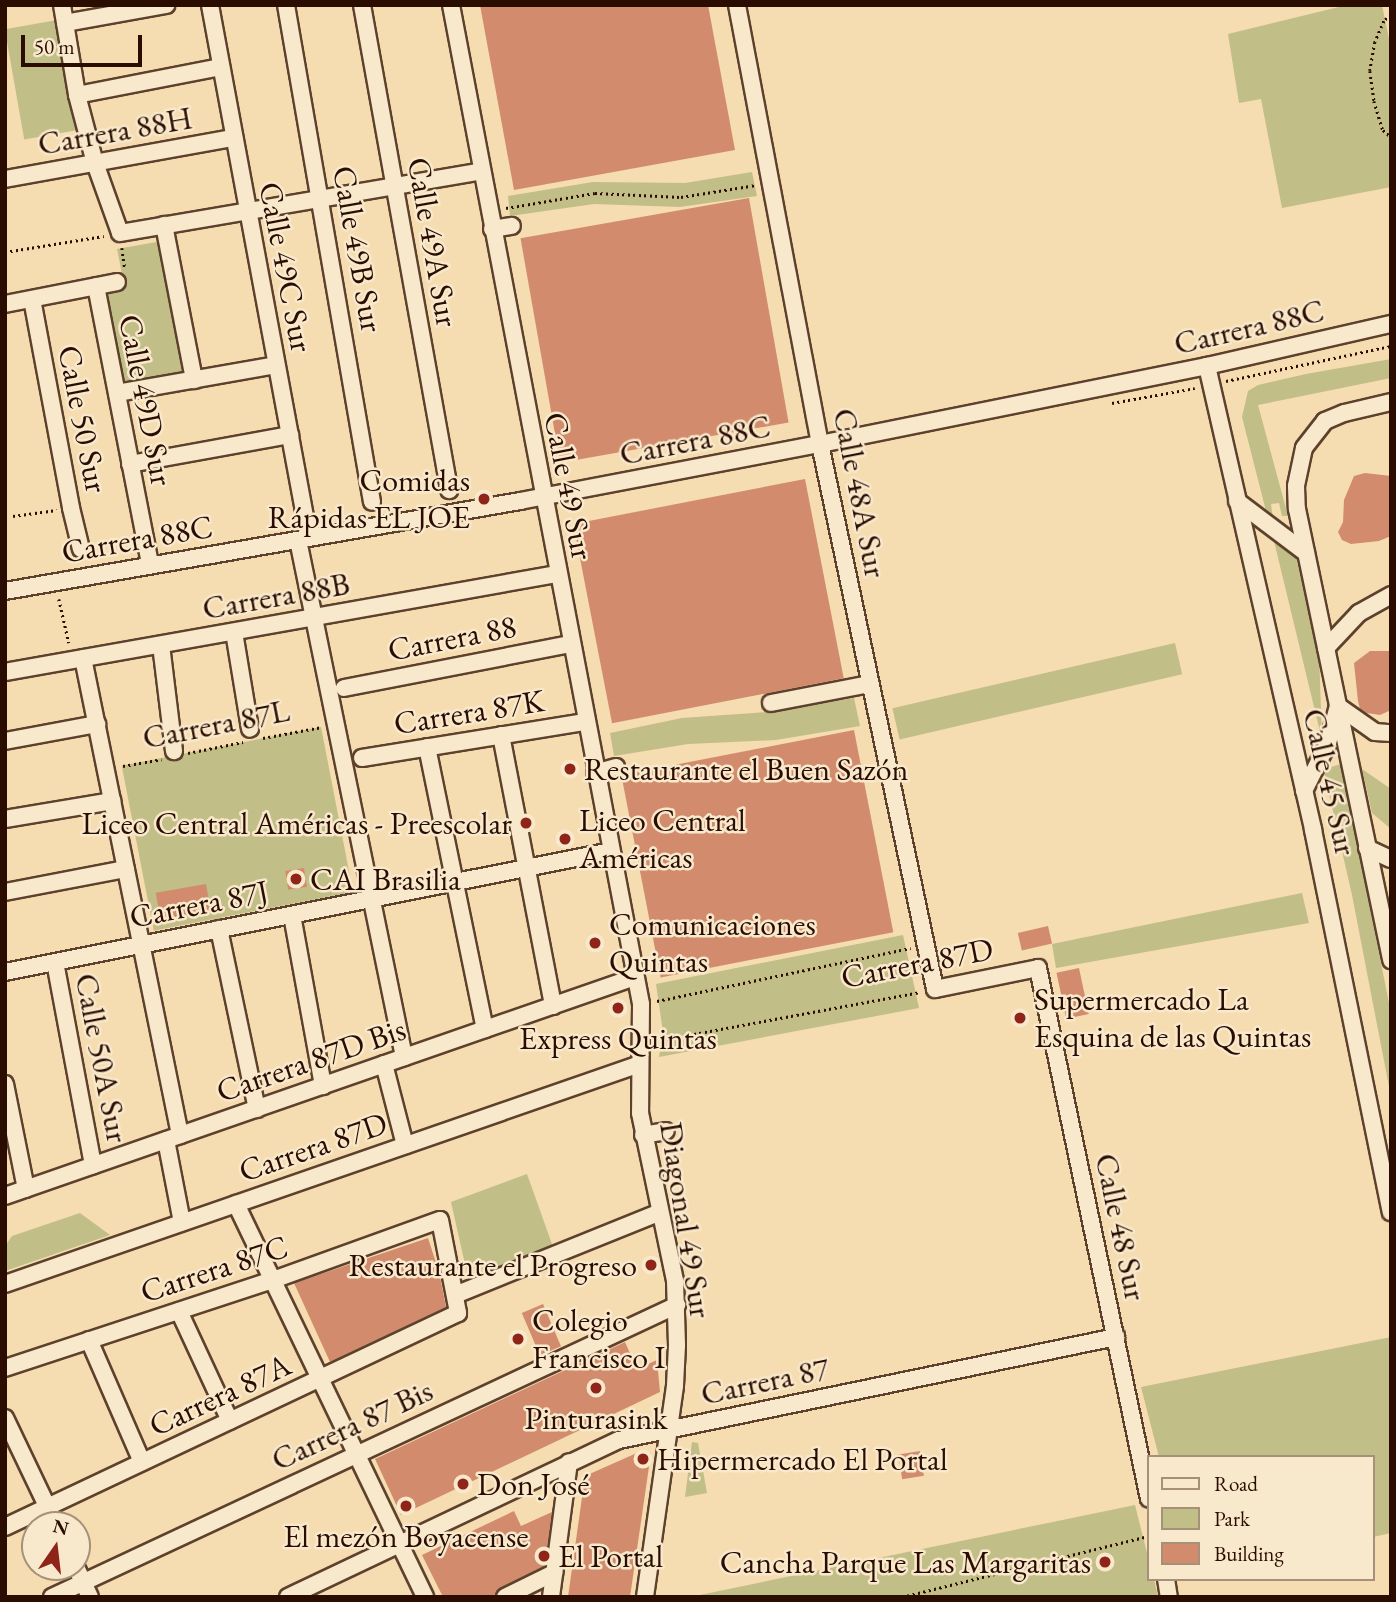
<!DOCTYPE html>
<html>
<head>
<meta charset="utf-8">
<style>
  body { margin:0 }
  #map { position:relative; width:1396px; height:1602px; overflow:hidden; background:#f5dcb1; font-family:"EB Garamond",serif }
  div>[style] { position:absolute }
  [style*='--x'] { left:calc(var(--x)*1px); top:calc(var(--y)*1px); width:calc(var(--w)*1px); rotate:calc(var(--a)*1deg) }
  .green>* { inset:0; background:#c2be87; transform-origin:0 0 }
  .building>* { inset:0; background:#d28c6d; transform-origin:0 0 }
  .path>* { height:2.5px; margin-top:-1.25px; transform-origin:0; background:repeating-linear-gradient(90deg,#2a0d00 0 2px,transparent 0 5.5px) }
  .roads { filter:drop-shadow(2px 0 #5d412c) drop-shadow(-2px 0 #5d412c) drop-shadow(0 2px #5d412c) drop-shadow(0 -2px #5d412c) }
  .minor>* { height:16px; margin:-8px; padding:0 8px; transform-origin:8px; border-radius:8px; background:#f8e8cc }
  .dots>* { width:19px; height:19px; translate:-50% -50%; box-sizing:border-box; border:4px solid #f8e8cc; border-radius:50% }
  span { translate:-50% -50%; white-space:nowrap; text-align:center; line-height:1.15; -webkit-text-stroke:5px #f8e8cc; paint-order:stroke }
  .street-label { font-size:32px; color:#2a0d00 }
  .poi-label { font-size:32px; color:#2a0d00 }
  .right { translate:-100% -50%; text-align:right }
  .left { translate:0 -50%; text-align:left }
  .frame { position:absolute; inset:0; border:7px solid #2a0d00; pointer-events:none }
  .legend { position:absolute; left:1147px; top:1455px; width:228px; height:126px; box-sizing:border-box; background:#f8e8cc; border:2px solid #a6907a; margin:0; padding:9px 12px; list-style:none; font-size:21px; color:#2a0d00 }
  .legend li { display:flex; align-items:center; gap:14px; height:35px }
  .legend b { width:35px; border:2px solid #a6907a }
  .north { position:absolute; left:21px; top:1511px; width:70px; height:70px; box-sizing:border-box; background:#f8e8cc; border:2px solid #a6907a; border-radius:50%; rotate:14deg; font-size:19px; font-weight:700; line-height:28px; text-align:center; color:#2a0d00 }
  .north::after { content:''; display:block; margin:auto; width:24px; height:32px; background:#8f2418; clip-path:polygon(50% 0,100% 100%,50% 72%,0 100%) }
  .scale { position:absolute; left:21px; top:35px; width:121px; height:32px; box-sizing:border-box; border:4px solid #2a0d00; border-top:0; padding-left:9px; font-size:21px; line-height:24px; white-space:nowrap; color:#2a0d00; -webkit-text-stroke:5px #f8e8cc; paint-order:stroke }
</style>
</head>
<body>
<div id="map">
  <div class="green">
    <i style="clip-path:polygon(1347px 5px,1382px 5px,1391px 48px,1391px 187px,1282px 208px,1261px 99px,1239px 103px,1228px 34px)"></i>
    <i style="left:57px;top:20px;width:112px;height:53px;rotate:80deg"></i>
    <i style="clip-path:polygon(752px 172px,757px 196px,680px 207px,594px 204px,510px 216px,508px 196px,593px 182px,685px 183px)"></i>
    <i style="clip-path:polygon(162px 241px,186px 373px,123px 384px,107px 293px,125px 289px,117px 249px)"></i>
    <i style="clip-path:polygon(1391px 359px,1391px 378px,1258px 405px,1288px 516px,1282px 516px,1279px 503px,1271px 504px,1273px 518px,1266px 511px,1242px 417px,1248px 391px,1258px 385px,1306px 374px)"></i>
    <i style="clip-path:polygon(1274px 541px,1296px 557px,1319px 652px,1322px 740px)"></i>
    <i style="left:1175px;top:643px;width:32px;height:290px;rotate:77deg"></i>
    <i style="clip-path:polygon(854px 698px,860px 726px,776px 740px,688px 744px,614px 756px,610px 733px,682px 718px,769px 712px)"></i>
    <i style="left:321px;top:727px;width:168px;height:203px;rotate:79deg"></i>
    <i style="clip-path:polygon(1329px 754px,1331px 767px,1341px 764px,1391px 1013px,1391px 1097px,1352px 895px,1324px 772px)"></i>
    <i style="clip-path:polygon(1362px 769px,1391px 789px,1391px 829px,1372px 813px)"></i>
    <i style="clip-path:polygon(1302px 893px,1309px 923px,1056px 968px,1052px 944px)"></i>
    <i style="clip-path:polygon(903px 935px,919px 1008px,659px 1057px,663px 1032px,656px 984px)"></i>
    <i style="clip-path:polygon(527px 1174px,553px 1247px,469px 1282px,451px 1202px)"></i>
    <i style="clip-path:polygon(80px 1213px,110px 1235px,5px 1271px,5px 1246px,12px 1236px)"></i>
    <i style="clip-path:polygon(1391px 1337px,1391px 1533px,1373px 1537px,1373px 1457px,1159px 1457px,1141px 1387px)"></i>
    <i style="clip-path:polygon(692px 1442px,698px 1443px,707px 1493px,685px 1497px)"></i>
    <i style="clip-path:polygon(1135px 1505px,1149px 1561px,1149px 1579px,1154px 1579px,1158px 1597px,690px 1597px)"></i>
  </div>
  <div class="building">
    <i style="clip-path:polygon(480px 5px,708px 5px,735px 150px,514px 190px)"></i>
    <i style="left:749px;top:198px;width:228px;height:232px;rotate:80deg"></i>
    <i style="clip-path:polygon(1365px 473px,1391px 476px,1391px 536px,1379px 541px,1351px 544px,1342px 540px,1338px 532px,1343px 522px,1344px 500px,1354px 476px)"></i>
    <i style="left:805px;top:479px;width:203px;height:236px;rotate:79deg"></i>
    <i style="clip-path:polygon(1370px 651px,1391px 651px,1391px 710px,1380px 715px,1367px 713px,1360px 709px,1358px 701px,1354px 663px)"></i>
    <i style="left:854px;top:730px;width:206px;height:237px;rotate:79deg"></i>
    <i style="left:304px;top:868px;width:19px;height:19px;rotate:81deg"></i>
    <i style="left:206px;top:884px;width:28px;height:51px;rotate:80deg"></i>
    <i style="left:1048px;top:926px;width:18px;height:31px;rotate:77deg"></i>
    <i style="left:1079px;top:968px;width:47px;height:23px;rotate:78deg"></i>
    <i style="clip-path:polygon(428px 1238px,439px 1272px,446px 1307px,330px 1362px,294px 1283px)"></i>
    <i style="left:543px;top:1304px;width:46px;height:23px;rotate:67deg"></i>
    <i style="clip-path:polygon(625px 1342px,637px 1369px,657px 1360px,660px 1392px,401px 1515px,375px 1459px)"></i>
    <i style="left:920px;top:1451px;width:25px;height:22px;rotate:81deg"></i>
    <i style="clip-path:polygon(639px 1452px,651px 1453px,630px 1597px,568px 1597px,585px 1476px)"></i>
    <i style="clip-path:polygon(514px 1511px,521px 1526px,552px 1512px,545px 1566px,500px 1588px,495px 1597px,443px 1597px,422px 1555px)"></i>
  </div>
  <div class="path">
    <i style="--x:1391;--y:15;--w:9;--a:139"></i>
    <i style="--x:1384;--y:21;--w:23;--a:113"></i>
    <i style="--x:1375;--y:42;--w:29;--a:100"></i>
    <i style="--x:1370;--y:71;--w:30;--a:82"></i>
    <i style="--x:1374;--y:101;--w:30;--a:73"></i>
    <i style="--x:1383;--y:130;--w:11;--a:41"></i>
    <i style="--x:506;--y:208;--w:90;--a:-9.6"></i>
    <i style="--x:595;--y:193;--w:86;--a:2.7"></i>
    <i style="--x:681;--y:197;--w:76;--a:-9.1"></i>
    <i style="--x:122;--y:248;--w:21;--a:82"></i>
    <i style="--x:5;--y:252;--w:100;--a:-9.2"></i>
    <i style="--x:1226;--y:381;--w:169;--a:-12"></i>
    <i style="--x:1112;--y:403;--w:84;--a:-10.2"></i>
    <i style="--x:13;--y:516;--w:44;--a:-7.8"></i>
    <i style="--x:59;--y:599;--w:45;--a:77.2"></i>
    <i style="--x:263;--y:738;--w:60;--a:-10.6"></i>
    <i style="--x:188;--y:753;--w:56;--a:-11.3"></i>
    <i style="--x:123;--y:766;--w:39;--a:-10"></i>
    <i style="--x:657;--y:1001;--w:259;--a:-11.8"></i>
    <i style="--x:656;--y:1041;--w:269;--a:-10.5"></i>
    <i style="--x:902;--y:1597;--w:254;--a:-13.9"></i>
  </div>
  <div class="roads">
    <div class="minor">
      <i style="--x:62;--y:5;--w:91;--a:80.5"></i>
      <i style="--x:77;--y:95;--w:70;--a:75.2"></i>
      <i style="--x:95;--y:163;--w:74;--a:70.3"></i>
      <i style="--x:120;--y:233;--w:367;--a:-9.7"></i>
      <i style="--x:210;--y:5;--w:542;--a:79.48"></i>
      <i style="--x:286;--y:5;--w:504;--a:80.18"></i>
      <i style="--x:362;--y:5;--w:493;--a:79.8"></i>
      <i style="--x:451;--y:5;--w:1017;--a:79.23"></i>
      <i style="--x:641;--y:1004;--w:109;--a:90.5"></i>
      <i style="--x:640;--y:1113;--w:172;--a:78.2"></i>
      <i style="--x:675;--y:1281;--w:64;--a:88.2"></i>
      <i style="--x:677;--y:1345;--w:41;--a:92.8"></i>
      <i style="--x:675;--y:1386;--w:213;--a:98.1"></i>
      <i style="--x:737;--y:5;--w:447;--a:79.3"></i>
      <i style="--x:820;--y:444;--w:557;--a:78.08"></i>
      <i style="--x:935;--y:989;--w:105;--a:-11.5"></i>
      <i style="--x:1038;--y:968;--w:542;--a:78.19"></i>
      <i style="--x:65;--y:23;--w:103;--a:-10.1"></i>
      <i style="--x:77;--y:95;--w:147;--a:-11"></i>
      <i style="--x:5;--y:179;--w:233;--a:-10.2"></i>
      <i style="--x:164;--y:225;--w:158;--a:79"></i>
      <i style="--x:492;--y:229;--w:20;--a:-9"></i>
      <i style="--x:96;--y:286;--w:284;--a:79"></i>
      <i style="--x:32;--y:299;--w:213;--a:79.4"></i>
      <i style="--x:71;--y:508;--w:42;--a:76.3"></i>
      <i style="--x:5;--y:304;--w:114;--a:-11.1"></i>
      <i style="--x:1207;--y:366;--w:476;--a:77.1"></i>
      <i style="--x:1313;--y:830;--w:390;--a:78.5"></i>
      <i style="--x:117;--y:393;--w:161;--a:-10"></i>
      <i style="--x:1391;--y:402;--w:48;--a:166.8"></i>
      <i style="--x:1344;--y:413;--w:21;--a:157"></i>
      <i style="--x:1325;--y:421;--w:34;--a:128"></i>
      <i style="--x:1304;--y:448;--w:39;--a:102"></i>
      <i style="--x:1296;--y:486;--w:23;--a:88"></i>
      <i style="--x:1297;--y:509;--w:461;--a:78.2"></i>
      <i style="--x:130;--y:464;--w:163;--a:-10.3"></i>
      <i style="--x:1237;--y:501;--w:86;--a:37"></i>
      <i style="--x:298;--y:540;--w:528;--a:78.41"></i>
      <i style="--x:5;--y:591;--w:523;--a:-9.91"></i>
      <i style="--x:520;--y:501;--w:305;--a:-10.8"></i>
      <i style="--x:820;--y:444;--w:395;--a:-11.4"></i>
      <i style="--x:1207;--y:366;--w:189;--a:-12.9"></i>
      <i style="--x:234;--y:632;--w:98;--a:80.6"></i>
      <i style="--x:161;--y:645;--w:107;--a:83"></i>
      <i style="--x:1326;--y:648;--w:48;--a:-46.7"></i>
      <i style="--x:1359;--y:613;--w:37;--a:-29"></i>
      <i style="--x:83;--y:658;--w:487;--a:78.5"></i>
      <i style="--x:5;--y:672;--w:561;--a:-10.07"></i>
      <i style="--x:344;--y:688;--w:231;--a:-11"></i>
      <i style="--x:771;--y:703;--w:101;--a:-10.9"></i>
      <i style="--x:501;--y:735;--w:276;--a:79.1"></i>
      <i style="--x:5;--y:741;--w:94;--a:-10.5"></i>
      <i style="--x:427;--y:747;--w:288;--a:78.4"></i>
      <i style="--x:362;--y:758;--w:226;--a:-9.2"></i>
      <i style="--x:595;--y:773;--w:22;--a:-16"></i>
      <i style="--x:1304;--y:791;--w:54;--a:-63.4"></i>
      <i style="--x:1328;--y:743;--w:38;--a:-75"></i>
      <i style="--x:1338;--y:706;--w:45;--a:35.1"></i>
      <i style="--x:1375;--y:732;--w:16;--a:4"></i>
      <i style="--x:5;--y:819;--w:109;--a:-9.5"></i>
      <i style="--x:1367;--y:848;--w:26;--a:25"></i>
      <i style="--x:5;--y:892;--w:123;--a:-10.8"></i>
      <i style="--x:292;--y:915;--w:174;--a:79.7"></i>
      <i style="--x:219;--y:929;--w:184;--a:78.1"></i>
      <i style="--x:55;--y:962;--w:207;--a:79.4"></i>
      <i style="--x:5;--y:972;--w:618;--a:-11.29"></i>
      <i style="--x:384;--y:1064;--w:84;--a:75.5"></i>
      <i style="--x:5;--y:1084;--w:107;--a:78.7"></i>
      <i style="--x:643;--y:1135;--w:23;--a:-10"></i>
      <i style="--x:166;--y:1140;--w:84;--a:79"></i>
      <i style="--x:5;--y:1196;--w:667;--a:-19.17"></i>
      <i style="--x:236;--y:1204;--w:436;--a:64.3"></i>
      <i style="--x:5;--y:1284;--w:672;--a:-19.11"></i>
      <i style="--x:455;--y:1295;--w:221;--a:-22"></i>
      <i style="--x:179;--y:1311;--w:121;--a:65.1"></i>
      <i style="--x:89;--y:1340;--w:133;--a:66.5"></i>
      <i style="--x:5;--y:1368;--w:282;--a:-18.2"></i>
      <i style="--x:273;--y:1280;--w:177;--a:-19.8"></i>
      <i style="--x:440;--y:1220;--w:95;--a:79"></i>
      <i style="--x:458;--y:1313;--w:501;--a:154.71"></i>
      <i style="--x:5;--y:1418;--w:119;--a:64.5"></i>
      <i style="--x:76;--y:1567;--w:33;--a:65"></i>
      <i style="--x:1166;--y:1579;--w:18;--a:81"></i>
      <i style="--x:52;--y:1597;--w:690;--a:-25.04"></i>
      <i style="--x:288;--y:1597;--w:366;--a:-25.4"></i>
      <i style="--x:619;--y:1440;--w:508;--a:-11.71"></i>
      <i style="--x:505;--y:1597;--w:55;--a:-26.1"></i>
      <i style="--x:551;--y:1597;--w:136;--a:-82.4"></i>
    </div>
  </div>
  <div class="dots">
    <i style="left:484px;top:499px;background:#8f2418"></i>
    <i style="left:570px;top:769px;background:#8f2418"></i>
    <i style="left:526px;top:823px;background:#8f2418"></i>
    <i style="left:565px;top:839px;background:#8f2418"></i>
    <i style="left:296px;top:879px;background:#8f2418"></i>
    <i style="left:595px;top:943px;background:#8f2418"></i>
    <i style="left:618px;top:1008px;background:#8f2418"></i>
    <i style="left:1020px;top:1018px;background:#8f2418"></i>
    <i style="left:651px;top:1265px;background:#8f2418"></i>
    <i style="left:518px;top:1339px;background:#8f2418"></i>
    <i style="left:596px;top:1388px;background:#8f2418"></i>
    <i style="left:643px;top:1459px;background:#8f2418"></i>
    <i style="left:463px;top:1484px;background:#8f2418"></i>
    <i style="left:406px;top:1506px;background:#8f2418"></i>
    <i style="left:544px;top:1556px;background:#8f2418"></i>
    <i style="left:1105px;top:1562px;background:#8f2418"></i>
  </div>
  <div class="street-label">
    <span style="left:115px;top:131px;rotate:-10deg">Carrera 88H</span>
    <span style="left:433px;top:242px;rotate:80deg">Calle 49A Sur</span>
    <span style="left:358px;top:249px;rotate:80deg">Calle 49B Sur</span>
    <span style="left:286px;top:267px;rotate:79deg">Calle 49C Sur</span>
    <span style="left:1249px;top:327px;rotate:-13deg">Carrera 88C</span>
    <span style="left:146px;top:400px;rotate:79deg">Calle 49D Sur</span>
    <span style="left:83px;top:419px;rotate:79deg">Calle 50 Sur</span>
    <span style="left:695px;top:440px;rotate:-11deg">Carrera 88C</span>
    <span style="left:569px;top:486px;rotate:79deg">Calle 49 Sur</span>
    <span style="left:860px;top:493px;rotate:79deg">Calle 48A Sur</span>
    <span style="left:137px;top:539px;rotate:-10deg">Carrera 88C</span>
    <span style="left:276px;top:596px;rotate:-10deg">Carrera 88B</span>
    <span style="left:452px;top:638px;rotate:-11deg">Carrera 88</span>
    <span style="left:469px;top:712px;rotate:-9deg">Carrera 87K</span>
    <span style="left:216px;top:724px;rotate:-11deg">Carrera 87L</span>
    <span style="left:1330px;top:782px;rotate:77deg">Calle 45 Sur</span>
    <span style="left:199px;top:904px;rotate:-11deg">Carrera 87J</span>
    <span style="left:917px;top:963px;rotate:-11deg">Carrera 87D</span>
    <span style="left:102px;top:1058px;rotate:79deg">Calle 50A Sur</span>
    <span style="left:311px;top:1060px;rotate:-19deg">Carrera 87D Bis</span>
    <span style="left:313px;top:1147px;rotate:-19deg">Carrera 87D</span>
    <span style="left:686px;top:1220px;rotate:81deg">Diagonal 49 Sur</span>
    <span style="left:1121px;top:1227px;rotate:78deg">Calle 48 Sur</span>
    <span style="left:214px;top:1269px;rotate:-18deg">Carrera 87C</span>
    <span style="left:765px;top:1381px;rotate:-12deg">Carrera 87</span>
    <span style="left:220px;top:1395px;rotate:-25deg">Carrera 87A</span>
    <span style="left:352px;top:1425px;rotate:-25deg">Carrera 87 Bis</span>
  </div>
  <div class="poi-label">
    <span class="right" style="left:470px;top:499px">Comidas<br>Rápidas EL JOE</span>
    <span class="left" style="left:584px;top:769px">Restaurante el Buen Sazón</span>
    <span class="left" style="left:579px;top:839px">Liceo Central<br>Américas</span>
    <span class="right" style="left:512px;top:823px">Liceo Central Américas - Preescolar</span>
    <span class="left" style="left:310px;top:879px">CAI Brasilia</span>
    <span class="left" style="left:609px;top:943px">Comunicaciones<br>Quintas</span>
    <span class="left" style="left:1034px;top:1018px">Supermercado La<br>Esquina de las Quintas</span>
    <span style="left:618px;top:1038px">Express Quintas</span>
    <span class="right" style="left:637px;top:1265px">Restaurante el Progreso</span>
    <span class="left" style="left:532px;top:1339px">Colegio<br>Francisco I</span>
    <span style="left:596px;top:1418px">Pinturasink</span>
    <span class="left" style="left:657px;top:1459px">Hipermercado El Portal</span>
    <span class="left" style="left:477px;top:1484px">Don José</span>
    <span style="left:406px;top:1536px">El mezón Boyacense</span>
    <span class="left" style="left:558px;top:1556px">El Portal</span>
    <span class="right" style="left:1091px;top:1562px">Cancha Parque Las Margaritas</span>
  </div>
  <div class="frame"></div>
  <ul class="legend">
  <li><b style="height:9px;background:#f8e8cc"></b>Road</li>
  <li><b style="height:19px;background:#c2be87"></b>Park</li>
  <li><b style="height:19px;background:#d28c6d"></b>Building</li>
  </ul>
  <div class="north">N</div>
  <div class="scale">50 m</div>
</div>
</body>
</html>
